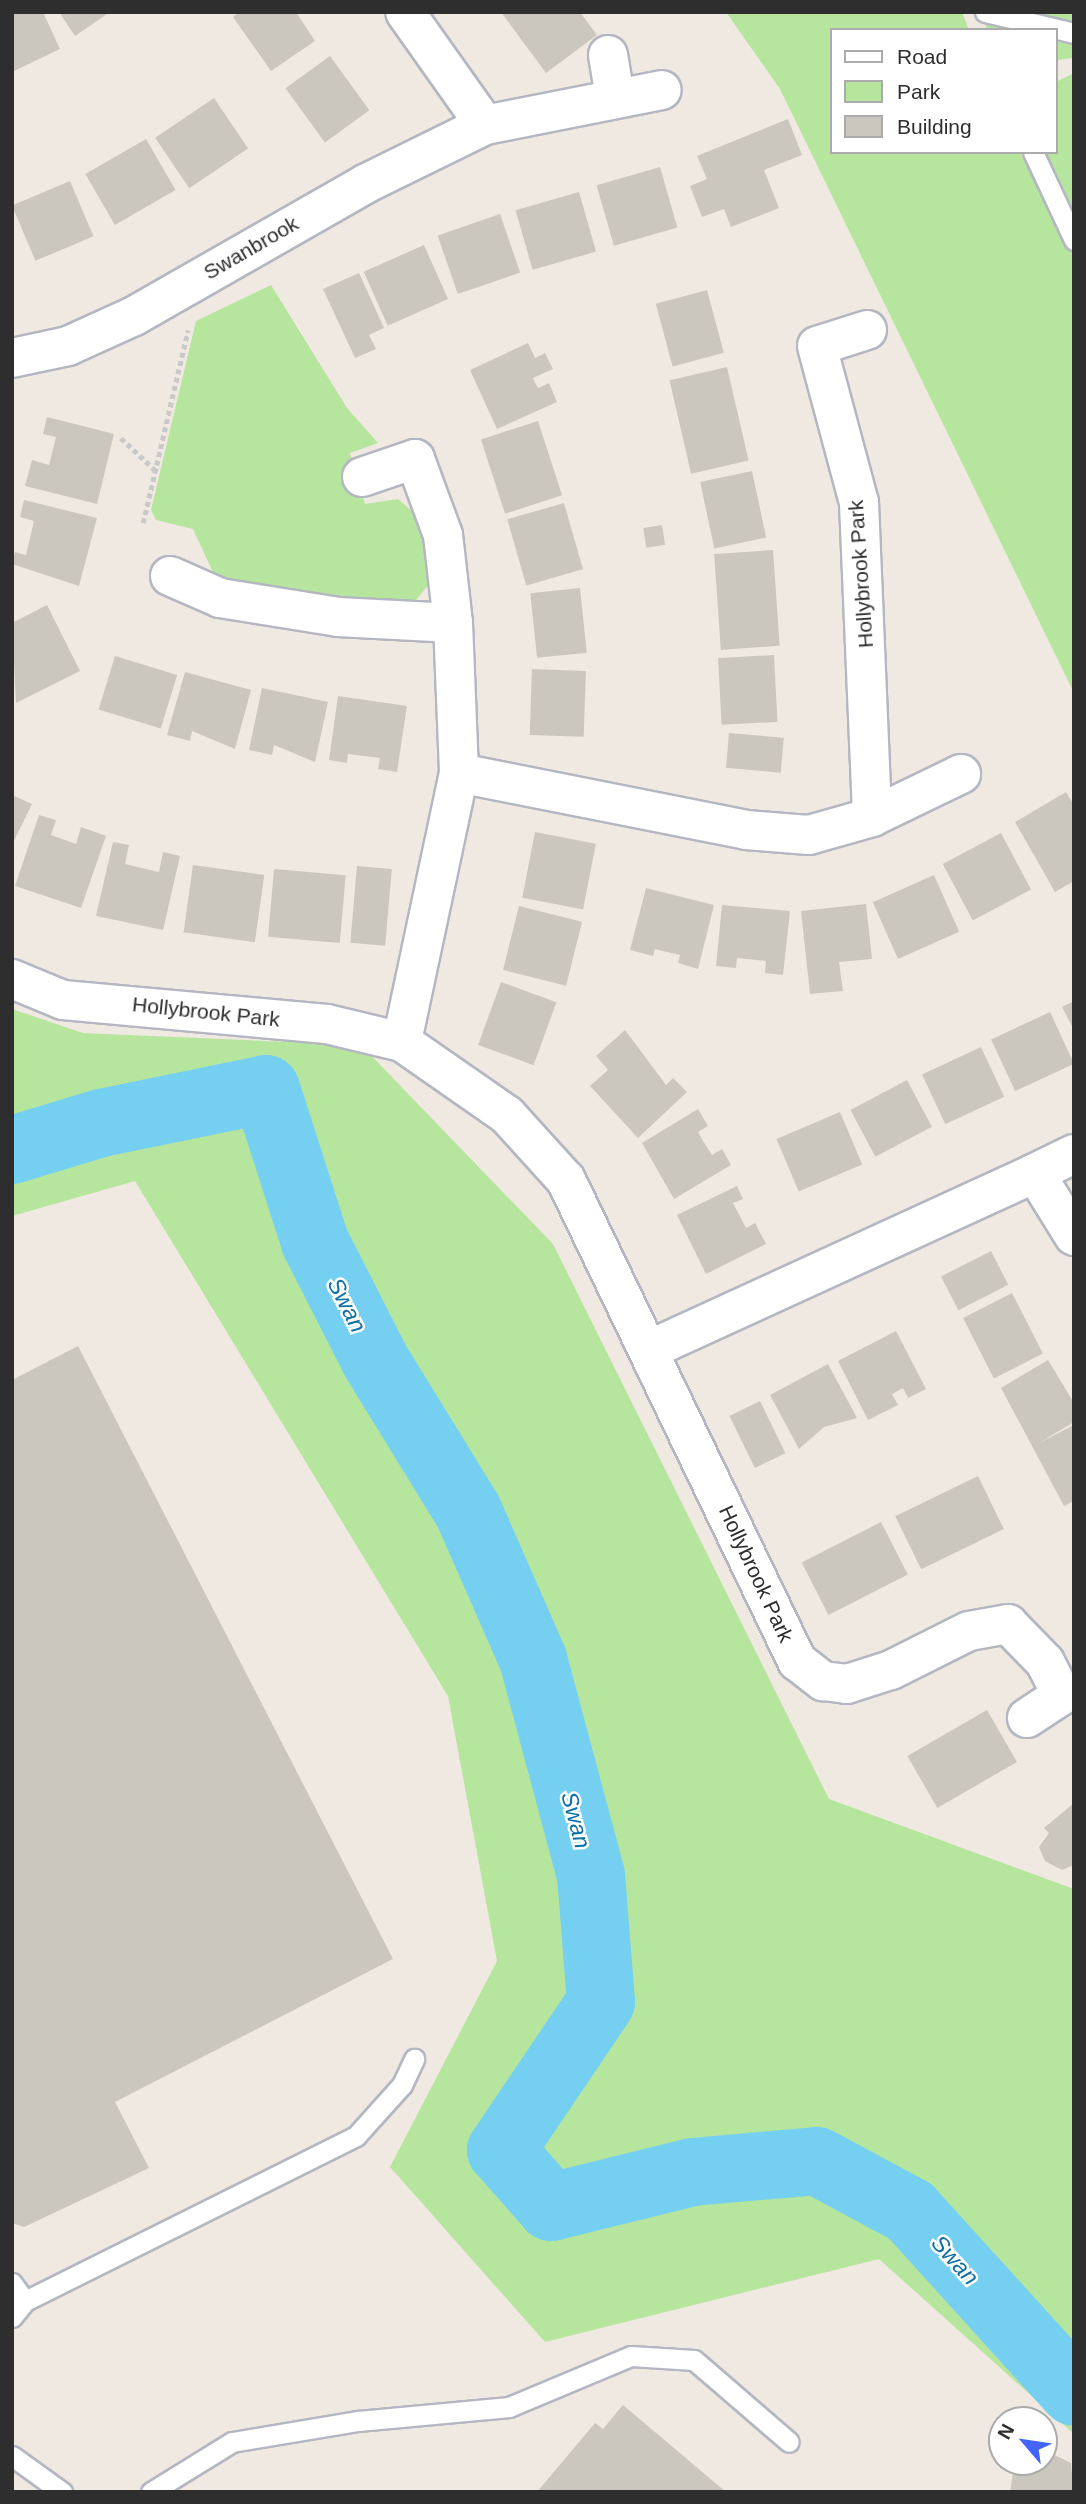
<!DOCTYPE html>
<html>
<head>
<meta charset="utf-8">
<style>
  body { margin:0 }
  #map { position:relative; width:1086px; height:2504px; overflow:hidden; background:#efe9e1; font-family:Arial,sans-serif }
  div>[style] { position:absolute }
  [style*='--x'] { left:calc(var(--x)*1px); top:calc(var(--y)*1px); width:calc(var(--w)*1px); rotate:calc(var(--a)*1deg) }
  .green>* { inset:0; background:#b6e59e }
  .river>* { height:68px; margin:-34px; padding:0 34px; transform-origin:34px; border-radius:34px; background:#75cff0 }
  .building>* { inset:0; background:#cbc7bf; transform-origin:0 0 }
  .path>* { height:4.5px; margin-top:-2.25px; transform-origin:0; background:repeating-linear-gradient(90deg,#c9c9c9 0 5px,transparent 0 8.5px) }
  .roads { filter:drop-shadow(2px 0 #b4b7c1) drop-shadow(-2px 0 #b4b7c1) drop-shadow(0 2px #b4b7c1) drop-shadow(0 -2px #b4b7c1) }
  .lane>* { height:19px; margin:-9.5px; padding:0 9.5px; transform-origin:9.5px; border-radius:9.5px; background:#fff }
  .street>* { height:38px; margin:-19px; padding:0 19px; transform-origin:19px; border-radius:19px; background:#fff }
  span { translate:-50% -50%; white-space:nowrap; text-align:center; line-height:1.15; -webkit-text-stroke:5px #fff; paint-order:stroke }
  .street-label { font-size:21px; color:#2e2e2e }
  .water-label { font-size:23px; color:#0d6fa3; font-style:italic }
  .frame { position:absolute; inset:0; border:14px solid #2e2e2e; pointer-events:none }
  .legend { position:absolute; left:830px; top:28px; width:228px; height:126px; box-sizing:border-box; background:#fff; border:2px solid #ababab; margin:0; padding:9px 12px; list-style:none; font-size:21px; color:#2e2e2e }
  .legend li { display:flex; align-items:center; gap:14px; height:35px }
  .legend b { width:35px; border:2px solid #ababab }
  .north { position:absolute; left:988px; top:2406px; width:70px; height:70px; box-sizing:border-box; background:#fff; border:2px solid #ababab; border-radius:50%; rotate:299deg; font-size:19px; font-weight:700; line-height:28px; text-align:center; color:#2e2e2e }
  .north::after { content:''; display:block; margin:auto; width:24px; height:32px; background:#4264fb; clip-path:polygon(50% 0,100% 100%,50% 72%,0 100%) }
</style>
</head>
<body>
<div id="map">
  <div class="green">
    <i style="clip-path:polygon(726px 12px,962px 12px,969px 30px,832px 30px,832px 152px,1020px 152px,1074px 253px,1074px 693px,780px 89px)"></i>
    <i style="clip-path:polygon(982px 12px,1074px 12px,1074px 58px,1056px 60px,1056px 30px,987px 30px)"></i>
    <i style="clip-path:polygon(1074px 73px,1074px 240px,1033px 152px,1056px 152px,1056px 82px)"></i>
    <i style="clip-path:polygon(271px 285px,347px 408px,378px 443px,350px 453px,365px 504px,398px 499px,420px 518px,432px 580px,413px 604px,351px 602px,224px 580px,213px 572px,193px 529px,156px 520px,151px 510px,196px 321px)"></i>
    <i style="clip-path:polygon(12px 1009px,83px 1033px,361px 1045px,553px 1244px,829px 1799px,1074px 1889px,1074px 2434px,879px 2259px,545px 2342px,390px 2167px,497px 1961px,448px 1696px,135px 1181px,12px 1216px)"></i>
  </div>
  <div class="river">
    <i style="--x:12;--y:1150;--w:93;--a:-16.9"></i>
    <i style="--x:101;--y:1123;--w:168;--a:-11.6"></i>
    <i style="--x:266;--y:1089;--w:161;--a:72.2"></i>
    <i style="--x:315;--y:1242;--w:132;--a:63"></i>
    <i style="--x:375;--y:1360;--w:177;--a:58.4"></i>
    <i style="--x:468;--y:1511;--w:162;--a:66.3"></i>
    <i style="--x:533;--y:1659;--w:224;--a:75"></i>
    <i style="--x:591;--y:1875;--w:127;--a:85.5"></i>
    <i style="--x:601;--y:2002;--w:179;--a:124"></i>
    <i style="--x:501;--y:2150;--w:76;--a:48.7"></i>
    <i style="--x:551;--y:2207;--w:145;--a:-13.9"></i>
    <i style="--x:692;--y:2172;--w:125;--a:-5"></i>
    <i style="--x:817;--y:2161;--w:106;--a:28.3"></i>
    <i style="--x:910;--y:2211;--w:244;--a:47.8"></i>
  </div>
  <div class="building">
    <i style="clip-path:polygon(12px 12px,43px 12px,60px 49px,12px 72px)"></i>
    <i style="clip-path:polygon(59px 12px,110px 12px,75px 36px)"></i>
    <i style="clip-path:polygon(239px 12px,296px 12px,315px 41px,271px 71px,233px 17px)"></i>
    <i style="clip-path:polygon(501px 12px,580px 12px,597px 35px,546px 73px)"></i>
    <i style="left:330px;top:56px;width:67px;height:55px;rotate:54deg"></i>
    <i style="left:214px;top:98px;width:61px;height:71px;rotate:56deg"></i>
    <i style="clip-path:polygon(788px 119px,802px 155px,764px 170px,779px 208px,731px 227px,724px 209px,702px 217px,690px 186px,707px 179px,697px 156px)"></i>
    <i style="left:146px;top:139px;width:59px;height:70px;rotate:60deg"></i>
    <i style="left:660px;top:167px;width:63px;height:66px;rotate:74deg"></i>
    <i style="left:70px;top:181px;width:60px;height:63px;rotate:67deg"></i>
    <i style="left:579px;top:192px;width:62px;height:66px;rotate:74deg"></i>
    <i style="left:500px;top:214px;width:62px;height:66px;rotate:71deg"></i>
    <i style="left:424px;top:245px;width:59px;height:66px;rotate:66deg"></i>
    <i style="clip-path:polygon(359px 273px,384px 328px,369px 335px,376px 349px,355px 358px,323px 289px)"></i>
    <i style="left:707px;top:290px;width:65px;height:53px;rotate:75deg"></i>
    <i style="clip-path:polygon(528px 343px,535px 358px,545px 353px,553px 369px,533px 378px,538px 388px,549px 383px,557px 402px,497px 429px,470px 370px)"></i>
    <i style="left:727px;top:367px;width:96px;height:59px;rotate:77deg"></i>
    <i style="clip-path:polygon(47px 417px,114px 434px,97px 504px,25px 486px,32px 460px,49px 465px,56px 437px,43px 434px)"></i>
    <i style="left:538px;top:421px;width:78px;height:60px;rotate:72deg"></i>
    <i style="left:752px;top:471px;width:68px;height:53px;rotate:78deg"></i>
    <i style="clip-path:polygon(24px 500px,97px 518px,79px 586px,12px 564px,15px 552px,26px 555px,34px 521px,20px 517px)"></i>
    <i style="left:564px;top:503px;width:69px;height:59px;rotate:74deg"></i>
    <i style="left:662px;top:525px;width:20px;height:19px;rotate:81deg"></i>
    <i style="left:773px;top:550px;width:96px;height:59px;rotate:86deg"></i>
    <i style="left:580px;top:588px;width:65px;height:50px;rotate:84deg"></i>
    <i style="clip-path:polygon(47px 605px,80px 671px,16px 703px,12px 623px)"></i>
    <i style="left:774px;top:655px;width:67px;height:56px;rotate:87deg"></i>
    <i style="left:115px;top:656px;width:65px;height:56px;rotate:17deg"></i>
    <i style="left:532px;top:669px;width:54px;height:66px;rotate:2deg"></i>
    <i style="clip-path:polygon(185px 672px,251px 690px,235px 749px,192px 731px,190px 741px,167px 735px)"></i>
    <i style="clip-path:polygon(262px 688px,328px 702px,315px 762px,274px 745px,272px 755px,249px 750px)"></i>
    <i style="clip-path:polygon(338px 696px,407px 706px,397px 772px,378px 769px,380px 758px,348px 754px,347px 763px,329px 760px)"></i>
    <i style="left:729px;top:733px;width:55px;height:35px;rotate:5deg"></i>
    <i style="clip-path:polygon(1066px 792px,1074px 805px,1074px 881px,1055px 892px,1015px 822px)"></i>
    <i style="clip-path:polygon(12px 795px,32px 804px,12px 845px)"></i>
    <i style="clip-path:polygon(39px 815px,56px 820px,51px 835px,76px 844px,81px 827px,106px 836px,81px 908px,15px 886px)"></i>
    <i style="left:535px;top:832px;width:62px;height:67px;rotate:11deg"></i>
    <i style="left:1001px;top:833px;width:64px;height:66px;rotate:62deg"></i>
    <i style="clip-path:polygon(113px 842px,129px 845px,125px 864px,159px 872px,163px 852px,180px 856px,163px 930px,96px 916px)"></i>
    <i style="left:193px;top:865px;width:72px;height:68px;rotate:8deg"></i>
    <i style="left:357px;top:866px;width:35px;height:77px;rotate:5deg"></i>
    <i style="left:274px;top:869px;width:72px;height:68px;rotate:5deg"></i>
    <i style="left:934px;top:875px;width:62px;height:67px;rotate:66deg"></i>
    <i style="clip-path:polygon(646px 888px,714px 905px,698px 969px,678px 963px,680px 955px,667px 952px,655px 949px,653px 956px,630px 950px)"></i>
    <i style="clip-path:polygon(866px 904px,872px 959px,839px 962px,843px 991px,810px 994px,801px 911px)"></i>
    <i style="clip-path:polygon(722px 905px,790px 911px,783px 975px,765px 973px,766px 961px,737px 958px,736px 968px,716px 966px)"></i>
    <i style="left:519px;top:906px;width:65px;height:66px;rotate:14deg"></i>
    <i style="left:501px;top:982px;width:59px;height:67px;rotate:20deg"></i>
    <i style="clip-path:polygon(1074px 1001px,1074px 1030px,1062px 1007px)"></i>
    <i style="left:1050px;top:1012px;width:57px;height:65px;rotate:65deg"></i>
    <i style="clip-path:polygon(625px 1030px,666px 1085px,673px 1078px,687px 1092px,638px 1138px,590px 1086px,608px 1070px,596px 1056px)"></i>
    <i style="left:981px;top:1047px;width:55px;height:65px;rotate:65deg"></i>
    <i style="left:907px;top:1080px;width:53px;height:64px;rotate:62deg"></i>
    <i style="clip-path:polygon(698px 1109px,708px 1126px,698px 1132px,703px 1141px,712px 1155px,722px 1149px,731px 1165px,674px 1199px,642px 1143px)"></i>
    <i style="left:840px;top:1112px;width:57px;height:69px;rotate:67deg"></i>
    <i style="clip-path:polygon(737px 1186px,743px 1199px,733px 1203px,746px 1228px,755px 1223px,766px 1244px,706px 1274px,677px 1215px)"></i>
    <i style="left:991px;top:1251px;width:38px;height:56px;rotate:63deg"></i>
    <i style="left:1012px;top:1293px;width:68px;height:55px;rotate:63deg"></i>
    <i style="clip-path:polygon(896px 1331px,926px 1389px,908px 1398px,903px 1388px,892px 1394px,898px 1405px,868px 1420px,838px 1361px)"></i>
    <i style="clip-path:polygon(78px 1346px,393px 1959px,115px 2102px,149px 2168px,24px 2227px,12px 2223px,12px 1380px)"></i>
    <i style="clip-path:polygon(1048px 1360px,1074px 1403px,1074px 1422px,1039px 1443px,1074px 1425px,1074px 1501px,1064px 1506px,1001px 1388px)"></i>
    <i style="clip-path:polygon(828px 1364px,857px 1418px,824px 1427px,799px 1449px,770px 1395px)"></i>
    <i style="left:760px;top:1401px;width:58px;height:34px;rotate:64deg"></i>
    <i style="left:978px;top:1476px;width:59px;height:92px;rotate:64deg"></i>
    <i style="left:881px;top:1522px;width:59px;height:89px;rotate:63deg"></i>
    <i style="left:987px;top:1710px;width:60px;height:92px;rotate:60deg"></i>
    <i style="clip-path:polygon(1074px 1803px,1074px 1865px,1062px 1870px,1045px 1861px,1039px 1847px,1049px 1833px,1044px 1828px)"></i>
    <i style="clip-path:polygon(623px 2405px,726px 2492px,537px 2492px,595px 2423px,603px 2429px)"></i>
    <i style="clip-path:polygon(1044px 2450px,1071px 2463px,1074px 2492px,1010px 2492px,1014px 2466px,1044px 2462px)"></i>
  </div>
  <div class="path">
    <i style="--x:121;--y:438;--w:47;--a:43.3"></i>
    <i style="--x:143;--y:523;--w:198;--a:-76.9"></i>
  </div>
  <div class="roads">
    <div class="lane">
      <i style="--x:985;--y:12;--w:91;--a:13.3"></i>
      <i style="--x:1033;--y:152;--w:97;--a:65"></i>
      <i style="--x:12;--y:2283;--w:22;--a:54"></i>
      <i style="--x:12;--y:2317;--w:21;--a:-51"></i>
      <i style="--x:25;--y:2301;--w:370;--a:-26.5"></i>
      <i style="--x:356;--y:2136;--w:69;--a:-48"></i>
      <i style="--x:402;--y:2085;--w:29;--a:-65"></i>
      <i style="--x:12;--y:2456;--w:62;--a:35.8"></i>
      <i style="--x:151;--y:2492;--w:95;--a:-31.7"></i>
      <i style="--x:232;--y:2442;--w:128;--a:-9.5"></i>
      <i style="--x:358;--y:2421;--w:152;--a:-5.3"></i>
      <i style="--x:509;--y:2407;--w:132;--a:-22.7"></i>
      <i style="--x:631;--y:2356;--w:63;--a:3.6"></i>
      <i style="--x:694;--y:2360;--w:125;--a:40.8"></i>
    </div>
    <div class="street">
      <i style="--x:608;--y:55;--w:43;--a:80.5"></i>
      <i style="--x:485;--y:125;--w:180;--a:-11.2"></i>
      <i style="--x:867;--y:330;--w:52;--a:162.3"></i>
      <i style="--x:817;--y:346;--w:163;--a:75"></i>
      <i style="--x:859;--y:503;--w:314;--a:87.6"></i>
      <i style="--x:12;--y:358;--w:57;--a:-12.1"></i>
      <i style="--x:68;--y:346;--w:72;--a:-24.4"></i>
      <i style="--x:134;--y:316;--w:266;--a:-29.7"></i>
      <i style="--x:365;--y:184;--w:134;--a:-26.2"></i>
      <i style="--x:485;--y:125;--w:138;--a:-125.3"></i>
      <i style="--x:362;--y:477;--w:56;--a:-18.8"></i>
      <i style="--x:415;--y:459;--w:81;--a:69.8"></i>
      <i style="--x:443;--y:535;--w:89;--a:83.5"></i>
      <i style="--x:453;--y:623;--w:150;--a:87.7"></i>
      <i style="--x:459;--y:773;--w:275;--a:102"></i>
      <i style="--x:170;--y:576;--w:55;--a:23.7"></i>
      <i style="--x:220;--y:598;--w:120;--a:9.1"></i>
      <i style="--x:338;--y:617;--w:115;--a:3"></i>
      <i style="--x:459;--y:773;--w:293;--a:11.2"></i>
      <i style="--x:746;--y:830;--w:63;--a:4.5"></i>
      <i style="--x:809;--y:835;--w:66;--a:-15.9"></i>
      <i style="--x:872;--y:817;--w:99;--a:-25.8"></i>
      <i style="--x:12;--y:979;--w:55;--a:22.4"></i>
      <i style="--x:63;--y:1000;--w:265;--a:5.2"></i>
      <i style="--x:327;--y:1024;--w:77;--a:13.5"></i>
      <i style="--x:402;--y:1042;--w:128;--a:34.8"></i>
      <i style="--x:507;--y:1115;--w:88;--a:47.8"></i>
      <i style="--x:566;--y:1180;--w:534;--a:64.35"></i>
      <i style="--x:797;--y:1661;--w:33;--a:38"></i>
      <i style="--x:823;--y:1681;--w:24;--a:7"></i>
      <i style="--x:847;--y:1684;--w:46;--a:-17.7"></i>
      <i style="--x:891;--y:1670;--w:87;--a:-26.6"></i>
      <i style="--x:969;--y:1631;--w:40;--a:-10"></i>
      <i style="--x:1008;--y:1624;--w:53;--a:45.8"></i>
      <i style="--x:1045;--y:1662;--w:37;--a:63"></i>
      <i style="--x:1062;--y:1695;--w:42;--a:146.7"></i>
      <i style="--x:1035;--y:1173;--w:43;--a:-26"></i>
      <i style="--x:651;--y:1349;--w:422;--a:-24.6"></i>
      <i style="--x:1035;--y:1173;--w:74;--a:58.2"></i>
    </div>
  </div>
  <div class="street-label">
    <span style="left:251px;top:248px;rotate:-30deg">Swanbrook</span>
    <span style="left:861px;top:574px;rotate:-94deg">Hollybrook Park</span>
    <span style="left:206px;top:1012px;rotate:6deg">Hollybrook Park</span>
    <span style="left:756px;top:1574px;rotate:65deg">Hollybrook Park</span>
  </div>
  <div class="water-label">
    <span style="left:347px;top:1305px;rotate:63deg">Swan</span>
    <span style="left:576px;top:1820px;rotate:75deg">Swan</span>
    <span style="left:955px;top:2260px;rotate:48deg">Swan</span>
  </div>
  <div class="frame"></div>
  <ul class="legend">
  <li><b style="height:9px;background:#fff"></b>Road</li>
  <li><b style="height:19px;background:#b6e59e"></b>Park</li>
  <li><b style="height:19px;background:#cbc7bf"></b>Building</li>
  </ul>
  <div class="north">N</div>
</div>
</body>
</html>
